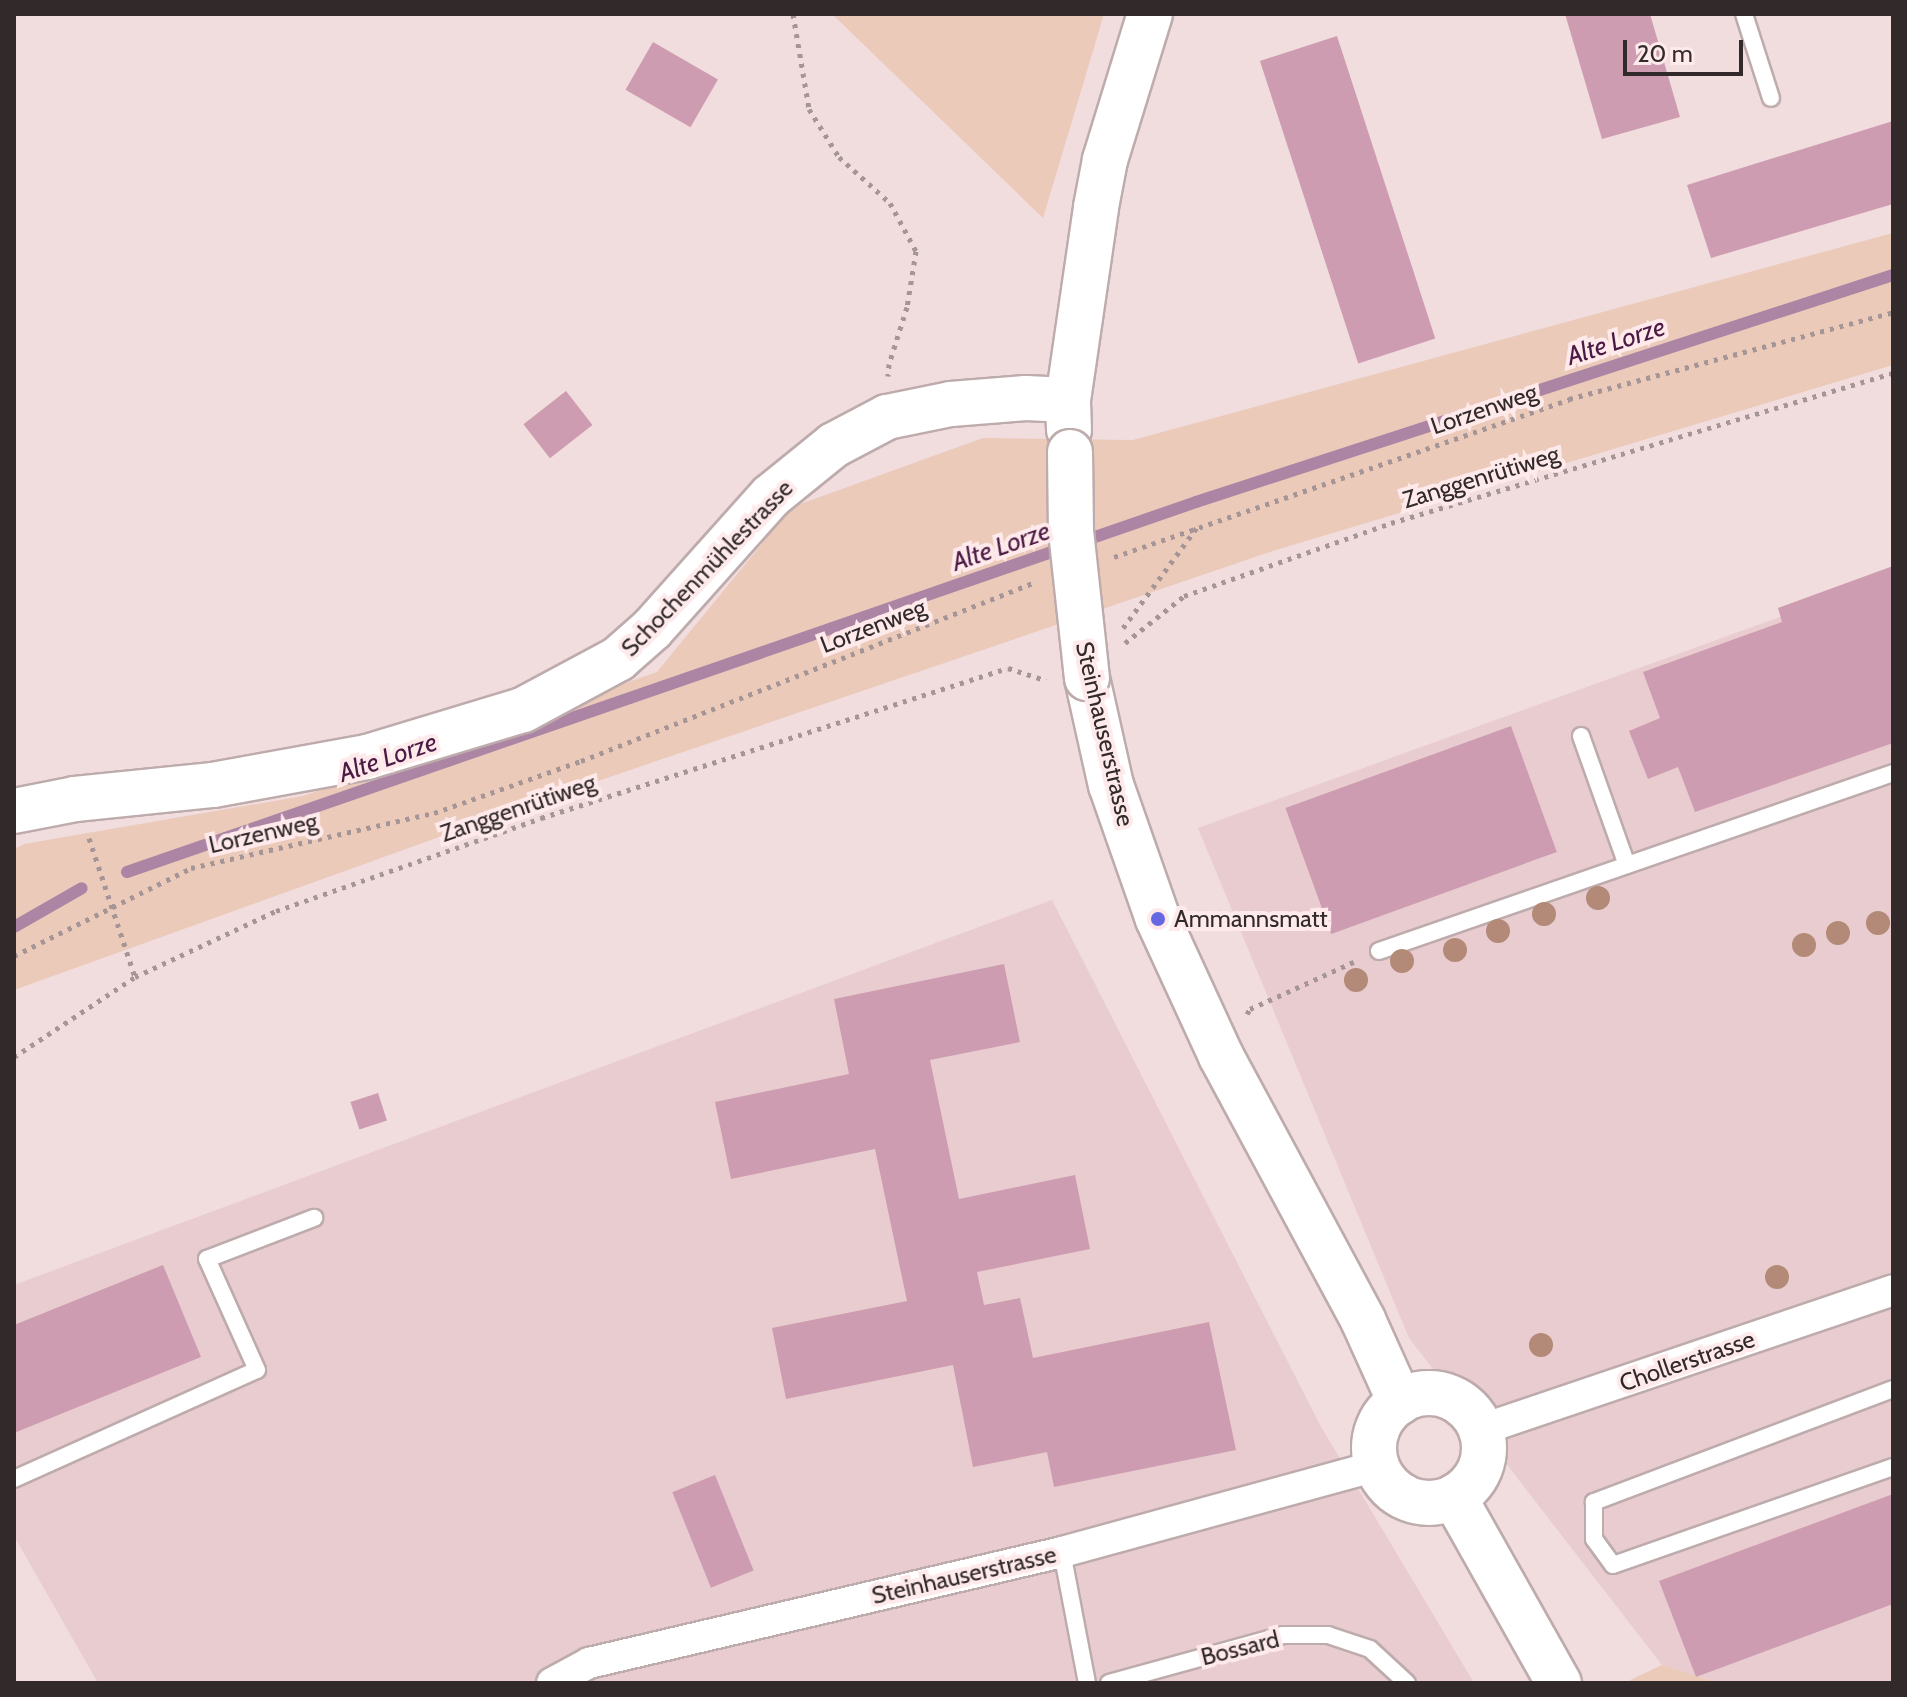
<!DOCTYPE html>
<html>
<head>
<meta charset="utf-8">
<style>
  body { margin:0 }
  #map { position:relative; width:1907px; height:1697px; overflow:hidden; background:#f1dcde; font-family:Cabin,sans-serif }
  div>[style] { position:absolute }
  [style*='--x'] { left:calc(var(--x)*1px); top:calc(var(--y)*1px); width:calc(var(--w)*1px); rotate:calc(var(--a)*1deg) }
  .built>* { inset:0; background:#e8cccf }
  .green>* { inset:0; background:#ebcaba }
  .stream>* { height:12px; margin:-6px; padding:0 6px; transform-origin:6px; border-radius:6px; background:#ad85a4 }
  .building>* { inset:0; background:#ce9cb0; transform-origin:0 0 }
  .path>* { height:5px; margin-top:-2.5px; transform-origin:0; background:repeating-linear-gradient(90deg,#a59596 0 4px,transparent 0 10px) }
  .roads { filter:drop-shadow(2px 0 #beabac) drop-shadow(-2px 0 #beabac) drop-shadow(0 2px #beabac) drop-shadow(0 -2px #beabac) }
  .lane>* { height:16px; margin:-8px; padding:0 8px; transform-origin:8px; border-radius:8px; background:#fff }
  .street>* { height:30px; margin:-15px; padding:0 15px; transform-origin:15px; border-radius:15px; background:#fff }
  .secondary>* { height:44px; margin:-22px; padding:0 22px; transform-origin:22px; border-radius:22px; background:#fff }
  .secondary>.ring { margin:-22px; padding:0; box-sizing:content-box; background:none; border:44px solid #fff; border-radius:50% }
  .bridges { filter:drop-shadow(2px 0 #beabac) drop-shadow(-2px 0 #beabac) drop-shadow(0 2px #beabac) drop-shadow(0 -2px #beabac) }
  .secondary-bridge>* { height:44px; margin:-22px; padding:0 22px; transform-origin:22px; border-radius:22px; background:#fff }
  .trees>* { width:24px; height:24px; margin:-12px; border-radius:50%; background:#b38977 }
  .dots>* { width:22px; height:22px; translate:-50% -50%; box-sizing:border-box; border:4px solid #fee9eb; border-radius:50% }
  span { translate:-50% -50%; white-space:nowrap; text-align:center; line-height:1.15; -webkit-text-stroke:8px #fee9eb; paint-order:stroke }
  .street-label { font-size:24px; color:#31292a }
  .poi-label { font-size:24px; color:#31292a }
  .left { translate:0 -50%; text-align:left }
  .water-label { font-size:26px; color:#4b1a44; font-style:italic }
  .frame { position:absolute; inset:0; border:16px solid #31292a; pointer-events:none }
  .scale { position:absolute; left:1623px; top:40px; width:120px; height:36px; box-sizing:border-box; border:4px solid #31292a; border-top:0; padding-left:10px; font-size:24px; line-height:28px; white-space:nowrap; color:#31292a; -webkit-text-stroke:6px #fee9eb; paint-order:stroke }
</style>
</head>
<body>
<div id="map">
  <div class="built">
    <i style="clip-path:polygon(1893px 576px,1893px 1683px,1719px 1683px,1662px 1665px,1409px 1338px,1198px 828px)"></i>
    <i style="clip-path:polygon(1052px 900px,1320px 1425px,1474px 1683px,98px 1683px,14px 1536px,14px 1285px)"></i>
  </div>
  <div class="green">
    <i style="clip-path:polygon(832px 14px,1104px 14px,1043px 218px)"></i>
    <i style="clip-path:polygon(1893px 233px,1893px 365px,1276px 550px,545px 799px,14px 990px,14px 849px,24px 844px,303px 796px,657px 672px,792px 507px,983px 438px,1133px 440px)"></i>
    <i style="clip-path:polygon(1662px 1665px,1719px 1683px,1624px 1683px)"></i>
  </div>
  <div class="stream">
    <i style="--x:127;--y:872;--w:1131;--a:-19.09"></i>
    <i style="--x:1196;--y:502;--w:733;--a:-18.04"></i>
    <i style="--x:14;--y:927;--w:78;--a:-29.8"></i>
  </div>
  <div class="building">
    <i style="clip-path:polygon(1565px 14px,1650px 14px,1680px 117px,1602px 139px)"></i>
    <i style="left:1337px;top:36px;width:318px;height:81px;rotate:72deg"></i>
    <i style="left:653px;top:42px;width:75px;height:55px;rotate:30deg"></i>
    <i style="clip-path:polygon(1893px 121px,1893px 204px,1711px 258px,1687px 185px)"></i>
    <i style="left:566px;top:391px;width:43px;height:54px;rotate:52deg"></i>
    <i style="clip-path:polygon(1893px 566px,1893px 743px,1695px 812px,1678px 767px,1648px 779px,1629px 731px,1660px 718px,1643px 672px,1782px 622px,1778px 608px)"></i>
    <i style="left:1511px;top:726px;width:134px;height:240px;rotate:70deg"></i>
    <i style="clip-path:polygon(1004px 964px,1020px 1042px,930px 1060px,959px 1199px,1075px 1175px,1090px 1249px,977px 1272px,984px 1305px,1020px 1298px,1033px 1358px,1209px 1322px,1236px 1450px,1054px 1487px,1047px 1452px,973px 1467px,953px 1365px,786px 1399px,772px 1328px,907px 1301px,875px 1149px,731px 1179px,715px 1102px,849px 1074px,834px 999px)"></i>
    <i style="left:378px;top:1093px;width:29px;height:29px;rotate:72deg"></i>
    <i style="clip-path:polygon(163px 1265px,201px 1357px,14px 1433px,14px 1325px)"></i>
    <i style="left:715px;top:1475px;width:103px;height:46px;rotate:68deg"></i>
    <i style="clip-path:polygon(1893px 1494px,1893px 1604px,1696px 1677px,1659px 1581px)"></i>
  </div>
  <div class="path">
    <i style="--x:793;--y:14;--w:96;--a:80.4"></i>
    <i style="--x:809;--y:109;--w:57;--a:58"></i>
    <i style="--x:839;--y:157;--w:69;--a:42"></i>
    <i style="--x:890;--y:203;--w:55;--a:61.6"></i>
    <i style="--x:916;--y:251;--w:57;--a:99.1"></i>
    <i style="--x:907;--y:307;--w:60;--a:107.5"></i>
    <i style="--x:889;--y:364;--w:12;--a:95"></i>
    <i style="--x:1114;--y:557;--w:482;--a:-19.1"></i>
    <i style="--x:1569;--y:399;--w:335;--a:-15"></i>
    <i style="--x:1123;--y:628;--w:127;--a:-53.7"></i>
    <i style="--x:1125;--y:643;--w:75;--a:-38.5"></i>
    <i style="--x:1184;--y:596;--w:219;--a:-19.4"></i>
    <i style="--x:1391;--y:523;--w:524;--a:-16.64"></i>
    <i style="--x:89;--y:838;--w:146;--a:71.7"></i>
    <i style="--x:14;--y:956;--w:198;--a:-26.4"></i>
    <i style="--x:191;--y:868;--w:249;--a:-12.8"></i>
    <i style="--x:434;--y:813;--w:156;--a:-19.5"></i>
    <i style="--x:581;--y:761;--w:488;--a:-21.5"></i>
    <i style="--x:1247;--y:1014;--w:6;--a:-59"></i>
    <i style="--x:1250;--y:1009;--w:116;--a:-24.4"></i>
    <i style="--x:14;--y:1057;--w:145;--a:-33.5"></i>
    <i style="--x:135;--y:977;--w:156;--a:-25.1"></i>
    <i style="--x:276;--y:911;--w:281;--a:-19.3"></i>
    <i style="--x:541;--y:818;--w:490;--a:-17.8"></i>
    <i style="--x:1008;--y:668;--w:40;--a:18"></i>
  </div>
  <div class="roads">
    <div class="lane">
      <i style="--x:1744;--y:14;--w:88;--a:72.2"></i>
      <i style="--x:1581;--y:736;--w:137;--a:70.4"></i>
      <i style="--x:1379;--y:951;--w:544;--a:-19.1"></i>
      <i style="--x:1893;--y:1389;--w:320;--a:159.3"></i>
      <i style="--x:1594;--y:1502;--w:37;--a:90"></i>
      <i style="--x:1594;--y:1539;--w:32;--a:54"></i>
      <i style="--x:1613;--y:1565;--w:297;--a:-19.3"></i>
      <i style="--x:14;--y:1479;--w:266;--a:-24.2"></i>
      <i style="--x:257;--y:1370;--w:122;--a:-114.2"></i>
      <i style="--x:207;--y:1259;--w:115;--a:-21"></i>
      <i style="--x:1062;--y:1552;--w:133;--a:79.2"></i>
      <i style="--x:1109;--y:1683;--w:180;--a:-15.4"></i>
      <i style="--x:1283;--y:1635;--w:45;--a:0"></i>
      <i style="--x:1328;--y:1635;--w:44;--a:18.4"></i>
      <i style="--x:1370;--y:1649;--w:50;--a:42.6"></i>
    </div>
    <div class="street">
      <i style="--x:1480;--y:1430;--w:436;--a:-18.7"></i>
      <i style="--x:552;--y:1683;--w:42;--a:-28.4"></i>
      <i style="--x:589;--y:1663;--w:486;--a:-13.2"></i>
      <i style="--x:1062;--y:1552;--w:327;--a:-15.3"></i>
    </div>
    <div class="secondary">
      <i style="--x:1069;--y:430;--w:30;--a:-92"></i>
      <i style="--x:1068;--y:400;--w:195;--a:-81.7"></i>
      <i style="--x:1096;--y:207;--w:48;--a:-79.2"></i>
      <i style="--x:1105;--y:160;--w:153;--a:-72.9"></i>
      <i style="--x:1087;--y:678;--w:110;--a:77.4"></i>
      <i style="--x:1111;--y:785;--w:142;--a:70.7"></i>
      <i style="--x:1158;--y:919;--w:151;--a:65.3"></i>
      <i style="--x:1221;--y:1056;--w:300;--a:61.7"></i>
      <i style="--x:1363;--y:1320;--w:90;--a:65.7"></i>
      <i style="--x:14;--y:811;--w:62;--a:-11.1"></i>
      <i style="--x:75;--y:799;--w:139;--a:-5.8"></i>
      <i style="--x:213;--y:785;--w:157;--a:-10.3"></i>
      <i style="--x:367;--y:757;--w:163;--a:-16.8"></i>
      <i style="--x:523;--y:710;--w:108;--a:-28.2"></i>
      <i style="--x:618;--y:659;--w:45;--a:-41.4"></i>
      <i style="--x:652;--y:629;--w:178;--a:-48.2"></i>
      <i style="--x:771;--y:496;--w:81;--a:-39"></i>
      <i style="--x:834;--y:445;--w:60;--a:-27.8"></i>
      <i style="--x:887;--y:417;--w:65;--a:-11.5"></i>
      <i style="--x:951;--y:404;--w:75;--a:-4.6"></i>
      <i style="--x:1026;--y:398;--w:42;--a:2.7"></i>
      <i class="ring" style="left:1374px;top:1393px;width:66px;height:66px"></i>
      <i style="--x:1454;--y:1497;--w:214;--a:60.6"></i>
    </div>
  </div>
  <div class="bridges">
    <div class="secondary-bridge">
      <i style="--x:1070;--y:452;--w:79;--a:89.3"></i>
      <i style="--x:1071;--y:531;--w:148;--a:83.8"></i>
    </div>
  </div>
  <div class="trees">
    <i style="left:1598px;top:898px"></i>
    <i style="left:1544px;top:914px"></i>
    <i style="left:1878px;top:923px"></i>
    <i style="left:1498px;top:931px"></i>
    <i style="left:1838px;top:933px"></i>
    <i style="left:1804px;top:945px"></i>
    <i style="left:1455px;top:950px"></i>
    <i style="left:1402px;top:961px"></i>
    <i style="left:1356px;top:980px"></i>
    <i style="left:1777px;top:1277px"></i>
    <i style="left:1541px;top:1345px"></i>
  </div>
  <div class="dots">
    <i style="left:1158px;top:919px;background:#6668e1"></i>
  </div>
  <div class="street-label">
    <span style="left:1484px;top:409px;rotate:-19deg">Lorzenweg</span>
    <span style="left:1481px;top:477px;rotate:-17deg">Zanggenrütiweg</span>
    <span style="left:707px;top:568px;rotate:-46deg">Schochenmühlestrasse</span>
    <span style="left:873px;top:626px;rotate:-21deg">Lorzenweg</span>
    <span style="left:1105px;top:734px;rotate:77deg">Steinhauserstrasse</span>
    <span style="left:518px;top:808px;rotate:-19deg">Zanggenrütiweg</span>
    <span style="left:263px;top:833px;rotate:-13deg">Lorzenweg</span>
    <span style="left:1687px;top:1361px;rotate:-19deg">Chollerstrasse</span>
    <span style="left:964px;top:1575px;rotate:-13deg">Steinhauserstrasse</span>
    <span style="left:1240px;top:1648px;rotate:-14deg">Bossard</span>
  </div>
  <div class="poi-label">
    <span class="left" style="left:1174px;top:919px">Ammannsmatt</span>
  </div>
  <div class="water-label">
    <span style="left:1616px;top:342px;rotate:-18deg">Alte Lorze</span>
    <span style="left:1001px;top:547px;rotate:-19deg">Alte Lorze</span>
    <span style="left:388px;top:758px;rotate:-19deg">Alte Lorze</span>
  </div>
  <div class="frame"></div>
  <div class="scale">20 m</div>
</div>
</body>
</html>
